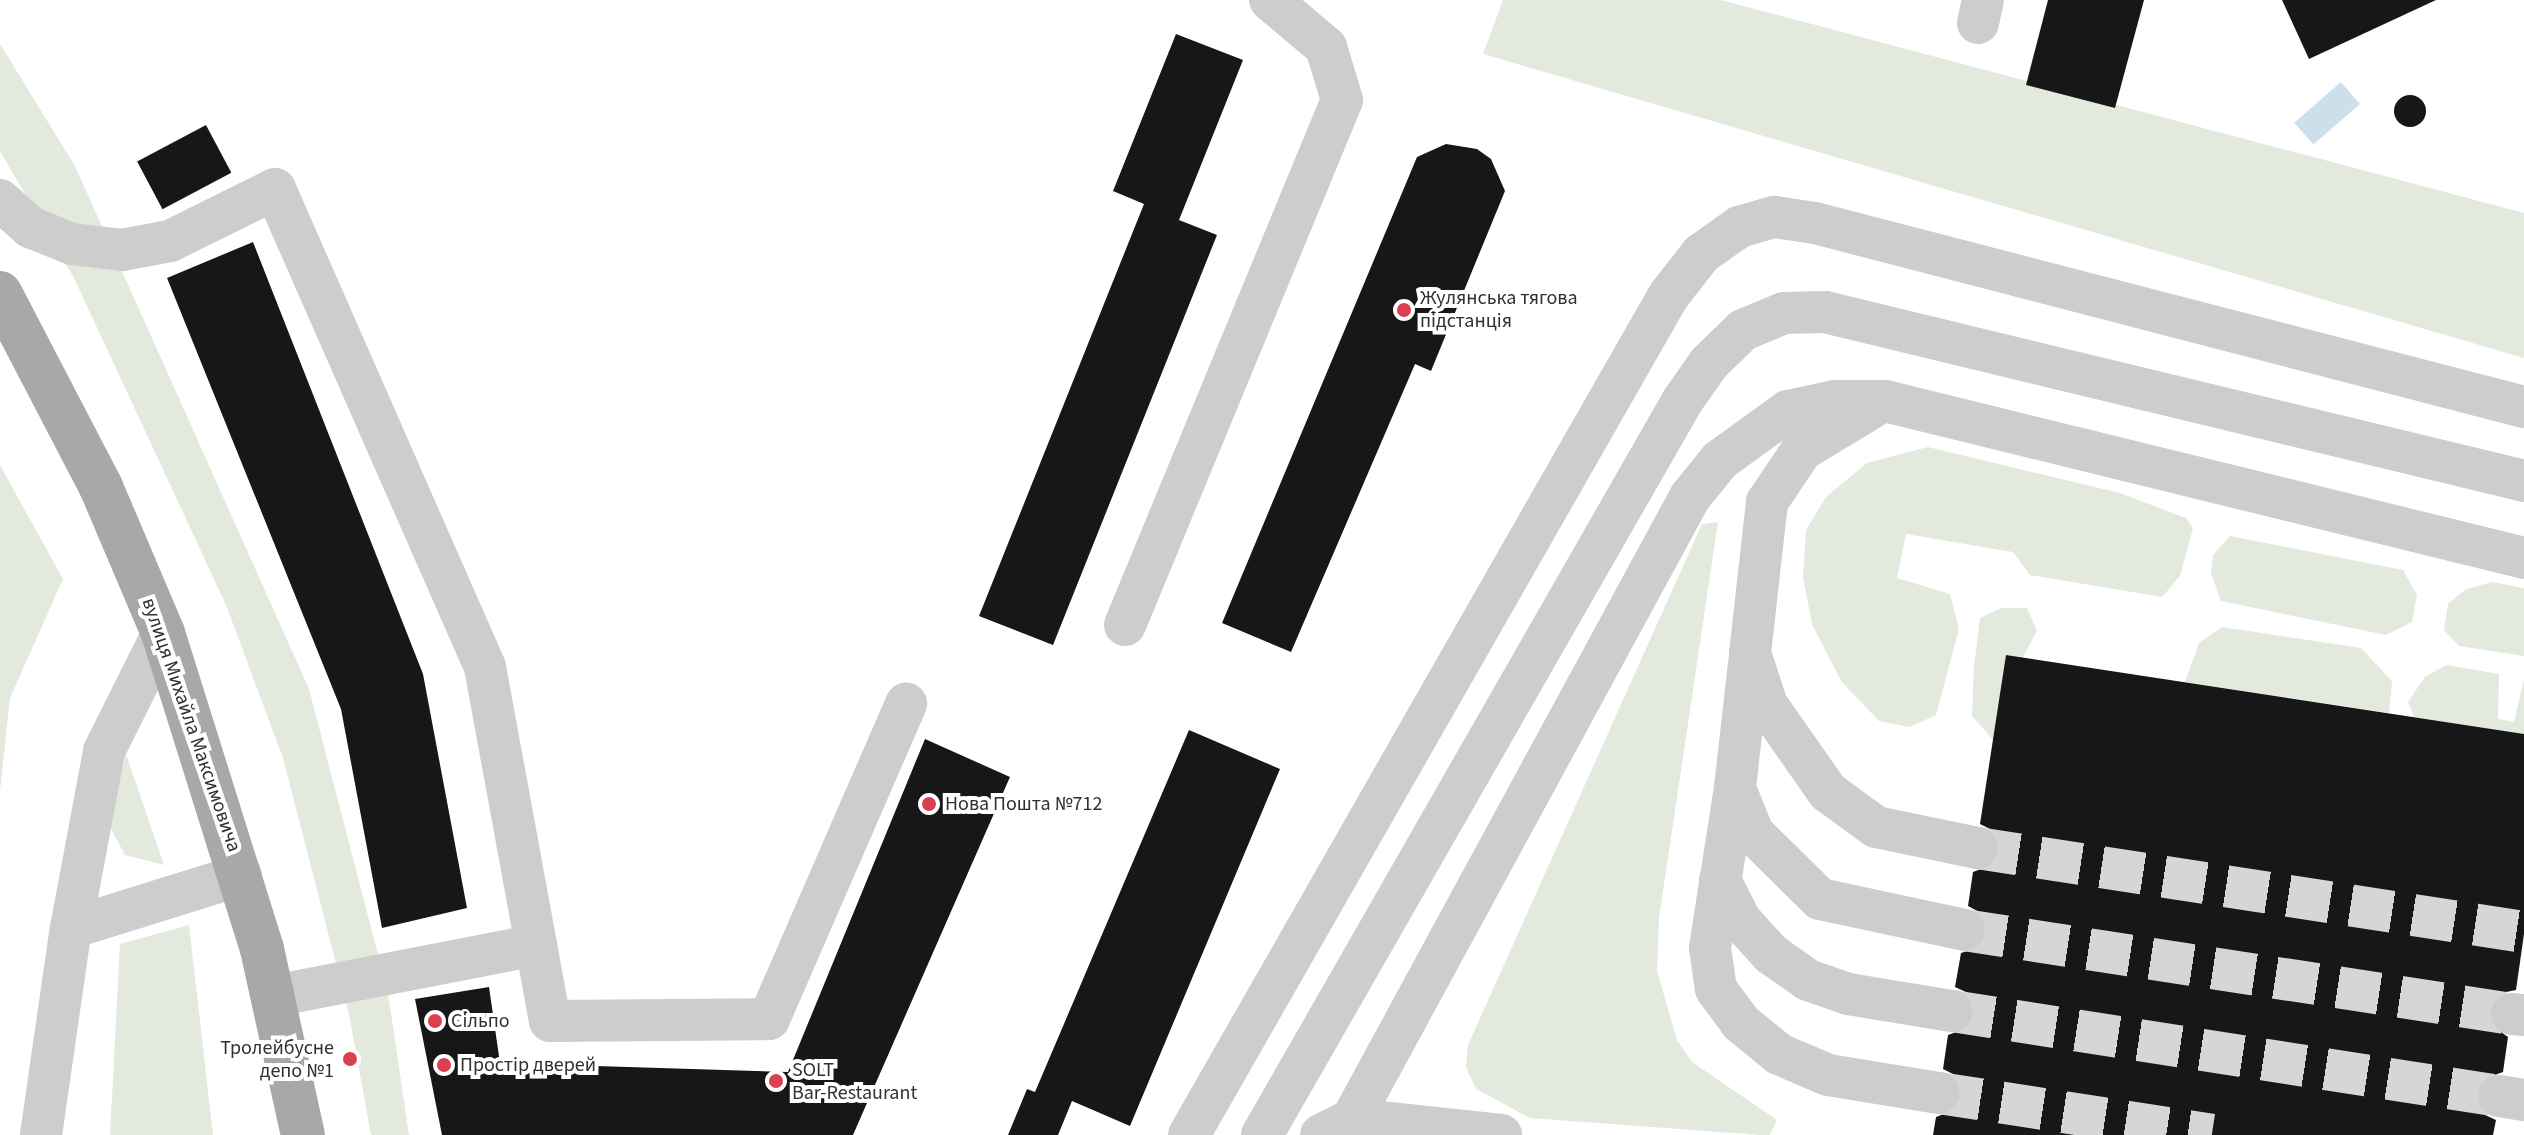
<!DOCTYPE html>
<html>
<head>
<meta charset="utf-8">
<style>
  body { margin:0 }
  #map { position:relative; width:2524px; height:1135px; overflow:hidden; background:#fff; font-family:"Source Sans 3",sans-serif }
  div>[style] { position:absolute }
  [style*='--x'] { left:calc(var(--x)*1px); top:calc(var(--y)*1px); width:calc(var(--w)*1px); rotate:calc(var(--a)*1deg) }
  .green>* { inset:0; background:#e3e9dd }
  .water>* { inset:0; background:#cddfea; transform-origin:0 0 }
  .building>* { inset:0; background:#171717; transform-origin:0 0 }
  .round { border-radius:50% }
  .minor-tunnel>* { height:42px; margin-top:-21px; transform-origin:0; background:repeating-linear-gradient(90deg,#d6d6d6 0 42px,transparent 0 63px) }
  .minor>* { height:42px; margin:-21px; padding:0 21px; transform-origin:21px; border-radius:21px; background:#cdcdcd }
  .major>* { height:44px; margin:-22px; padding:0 22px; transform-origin:22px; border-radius:22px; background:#a8a8a8 }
  .dots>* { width:22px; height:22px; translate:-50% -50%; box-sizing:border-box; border:4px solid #fff; border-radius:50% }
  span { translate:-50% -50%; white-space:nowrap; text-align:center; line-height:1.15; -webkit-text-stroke:8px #fff; paint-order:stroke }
  .poi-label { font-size:20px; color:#303030 }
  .left { translate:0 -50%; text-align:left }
  .right { translate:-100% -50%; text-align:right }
  .street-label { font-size:20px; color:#303030 }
</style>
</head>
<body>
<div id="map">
  <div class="green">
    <i style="clip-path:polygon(1503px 0,1721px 0,2524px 213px,2524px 358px,1483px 54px)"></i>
    <i style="clip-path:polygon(0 44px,75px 166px,309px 689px,388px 993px,409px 1135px,371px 1135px,349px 1014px,283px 758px,226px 605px,74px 278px,0 151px)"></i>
    <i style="clip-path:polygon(1928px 447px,2120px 493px,2186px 518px,2193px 528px,2180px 576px,2162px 597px,2030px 575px,2013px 552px,1906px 534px,1897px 578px,1950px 594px,1959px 629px,1936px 715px,1910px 727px,1879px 721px,1841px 681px,1812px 624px,1803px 577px,1806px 530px,1826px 497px,1867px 463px)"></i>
    <i style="clip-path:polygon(0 465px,63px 579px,10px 698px,0 791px)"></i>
    <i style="clip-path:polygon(1718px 522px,1659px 918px,1657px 971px,1677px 1040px,1692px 1062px,1777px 1120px,1770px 1135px,1760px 1135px,1530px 1118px,1476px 1089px,1466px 1067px,1468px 1045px,1702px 524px)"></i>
    <i style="clip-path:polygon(2230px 536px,2403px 570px,2417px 595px,2412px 622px,2386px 635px,2221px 601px,2211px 573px,2213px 555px)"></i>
    <i style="clip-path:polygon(2492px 582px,2524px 588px,2524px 656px,2459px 646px,2444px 630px,2448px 604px,2466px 589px)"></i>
    <i style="clip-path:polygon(2001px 608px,2027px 608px,2037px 631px,2023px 657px,2006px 655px,1994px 741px,1972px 716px,1974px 667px,1980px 618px)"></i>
    <i style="clip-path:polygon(2222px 627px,2361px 648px,2392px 681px,2389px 713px,2185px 682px,2199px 643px)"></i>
    <i style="clip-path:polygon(2446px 665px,2499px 674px,2498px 719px,2514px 722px,2524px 679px,2524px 734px,2414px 717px,2408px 702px,2425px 677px)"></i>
    <i style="clip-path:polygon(126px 754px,164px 865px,125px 855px,108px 823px)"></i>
    <i style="clip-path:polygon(189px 925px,213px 1135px,110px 1135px,120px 944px)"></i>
  </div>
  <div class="water">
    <i style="left:2341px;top:82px;width:29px;height:62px;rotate:49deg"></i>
  </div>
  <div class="building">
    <i style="clip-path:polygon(2048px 0,2144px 0,2115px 108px,2026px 85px)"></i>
    <i style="clip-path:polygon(2282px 0,2436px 0,2309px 59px)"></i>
    <i style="clip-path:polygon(1176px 34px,1243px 60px,1179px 220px,1217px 235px,1053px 645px,979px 616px,1144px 204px,1113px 191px)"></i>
    <i class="round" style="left:2394px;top:95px;width:32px;height:32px"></i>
    <i style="left:206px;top:125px;width:54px;height:78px;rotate:62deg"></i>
    <i style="clip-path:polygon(1446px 144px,1477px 149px,1491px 159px,1505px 191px,1431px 371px,1415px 364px,1291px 652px,1222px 623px,1417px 157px)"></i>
    <i style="clip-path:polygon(253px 242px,423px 674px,467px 908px,382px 928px,341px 709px,167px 278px)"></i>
    <i style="clip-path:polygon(2006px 655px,2524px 734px,2524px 934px,2516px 990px,2501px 993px,2488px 1011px,2491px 1025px,2508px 1037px,2503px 1072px,2481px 1080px,2475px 1093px,2483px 1114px,2496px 1120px,2493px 1135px,1933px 1135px,1936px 1117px,1957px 1109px,1963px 1096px,1955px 1075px,1943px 1069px,1948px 1035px,1970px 1027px,1976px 1014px,1968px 993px,1955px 987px,1961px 953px,1981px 947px,1988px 934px,1981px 913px,1968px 906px,1973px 872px,1994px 864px,2001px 852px,1994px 831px,1980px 824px)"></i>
    <i style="clip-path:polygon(1189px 730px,1280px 769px,1130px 1126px,1072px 1101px,1058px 1135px,1008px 1135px,1027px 1089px,1035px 1092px)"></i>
    <i style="clip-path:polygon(925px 739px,1010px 777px,853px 1135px,442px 1135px,415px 999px,489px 987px,500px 1063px,788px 1072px)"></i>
  </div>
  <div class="minor-tunnel">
    <i style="--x:1977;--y:848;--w:553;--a:8.73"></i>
    <i style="--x:1964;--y:930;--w:554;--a:8.71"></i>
    <i style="--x:1952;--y:1011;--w:554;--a:8.83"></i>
    <i style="--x:1939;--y:1093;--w:276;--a:8.7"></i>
  </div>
  <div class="minor">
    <i style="--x:1978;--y:23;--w:24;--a:-78"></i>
    <i style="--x:0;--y:200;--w:40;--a:42"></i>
    <i style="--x:30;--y:227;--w:45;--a:22"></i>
    <i style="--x:72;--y:244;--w:50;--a:6.8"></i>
    <i style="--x:122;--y:250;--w:49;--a:-10.6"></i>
    <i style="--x:170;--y:241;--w:117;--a:-26.3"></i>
    <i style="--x:275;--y:189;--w:522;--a:66.28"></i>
    <i style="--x:485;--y:667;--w:283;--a:79.6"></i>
    <i style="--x:536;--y:945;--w:268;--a:169"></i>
    <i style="--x:1873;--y:407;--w:83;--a:148.8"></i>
    <i style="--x:1802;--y:450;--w:63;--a:123.9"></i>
    <i style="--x:1767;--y:502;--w:152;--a:96.4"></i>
    <i style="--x:1750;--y:653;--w:55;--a:71.9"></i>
    <i style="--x:1767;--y:705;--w:106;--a:55"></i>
    <i style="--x:1828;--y:792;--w:59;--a:36.1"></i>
    <i style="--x:1876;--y:827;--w:103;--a:11.7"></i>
    <i style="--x:1125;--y:625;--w:568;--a:-67.54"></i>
    <i style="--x:1342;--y:100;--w:55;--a:-106.8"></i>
    <i style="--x:1326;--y:47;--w:73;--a:-140"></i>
    <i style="--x:1749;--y:663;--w:126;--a:96.4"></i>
    <i style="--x:1735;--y:788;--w:48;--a:68.2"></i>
    <i style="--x:1753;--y:833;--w:94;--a:44.6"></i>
    <i style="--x:1820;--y:899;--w:147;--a:12.1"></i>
    <i style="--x:1735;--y:788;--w:162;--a:98.9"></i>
    <i style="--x:1710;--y:948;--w:41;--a:81.7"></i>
    <i style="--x:1716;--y:989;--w:42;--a:53.7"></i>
    <i style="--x:1741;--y:1023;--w:49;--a:39.2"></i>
    <i style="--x:1779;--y:1054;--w:53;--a:23.2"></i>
    <i style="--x:1828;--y:1075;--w:112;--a:9.2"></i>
    <i style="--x:1720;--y:880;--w:46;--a:62.9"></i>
    <i style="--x:1741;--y:921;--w:45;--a:47.7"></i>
    <i style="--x:1771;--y:954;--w:45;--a:35.1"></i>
    <i style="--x:1808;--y:980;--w:42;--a:19.3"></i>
    <i style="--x:1848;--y:994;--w:105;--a:9.3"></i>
    <i style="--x:71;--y:928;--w:180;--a:-79.4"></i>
    <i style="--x:104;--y:751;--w:132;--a:-63.4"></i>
    <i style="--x:536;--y:945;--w:77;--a:79.6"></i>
    <i style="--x:550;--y:1021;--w:219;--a:-0.5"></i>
    <i style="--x:769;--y:1019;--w:344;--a:-66.5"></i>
    <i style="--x:2512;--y:1014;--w:12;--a:5"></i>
    <i style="--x:2499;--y:1096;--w:25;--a:9"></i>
    <i style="--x:1352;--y:1119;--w:150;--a:6.1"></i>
    <i style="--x:41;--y:1135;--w:209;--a:-81.8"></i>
    <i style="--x:71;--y:928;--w:178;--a:-17.3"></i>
    <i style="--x:1189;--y:1135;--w:967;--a:-60.26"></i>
    <i style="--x:1669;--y:295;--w:52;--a:-52"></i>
    <i style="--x:1701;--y:254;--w:47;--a:-35.4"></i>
    <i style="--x:1739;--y:227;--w:37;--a:-16"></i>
    <i style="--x:1775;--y:217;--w:40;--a:8.5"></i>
    <i style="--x:1815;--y:223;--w:732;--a:14.55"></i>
    <i style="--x:1262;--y:1135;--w:847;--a:-60.2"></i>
    <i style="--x:1683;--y:400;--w:45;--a:-54.9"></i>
    <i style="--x:1709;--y:363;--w:47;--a:-44.1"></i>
    <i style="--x:1743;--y:330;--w:44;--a:-22.5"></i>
    <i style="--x:1784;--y:313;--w:41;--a:-1.4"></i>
    <i style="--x:1825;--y:312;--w:719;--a:13.59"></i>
    <i style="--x:1321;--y:1135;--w:35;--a:-27"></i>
    <i style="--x:1352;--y:1119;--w:708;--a:-61.48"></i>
    <i style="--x:1690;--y:497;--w:48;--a:-51"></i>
    <i style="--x:1720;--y:460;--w:84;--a:-35.8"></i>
    <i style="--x:1788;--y:411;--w:48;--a:-12"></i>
    <i style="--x:1835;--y:401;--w:50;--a:0"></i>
    <i style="--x:1885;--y:401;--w:658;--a:13.8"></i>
  </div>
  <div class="major">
    <i style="--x:0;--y:293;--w:219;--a:62.5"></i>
    <i style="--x:101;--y:487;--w:159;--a:67"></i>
    <i style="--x:163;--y:633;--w:331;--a:72.6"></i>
    <i style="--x:262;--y:949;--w:190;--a:77.6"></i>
  </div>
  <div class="dots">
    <i style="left:1404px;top:310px;background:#d9414e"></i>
    <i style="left:929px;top:804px;background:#d9414e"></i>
    <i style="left:435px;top:1021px;background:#d9414e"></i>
    <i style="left:350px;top:1059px;background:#d9414e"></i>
    <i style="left:444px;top:1065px;background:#d9414e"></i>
    <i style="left:776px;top:1081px;background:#d9414e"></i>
  </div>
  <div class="poi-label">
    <span class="left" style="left:1420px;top:310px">Жулянська тягова<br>підстанція</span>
    <span class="left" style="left:945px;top:804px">Нова Пошта №712</span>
    <span class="left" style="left:451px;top:1021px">Сільпо</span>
    <span class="right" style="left:334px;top:1060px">Тролейбусне<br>депо №1</span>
    <span class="left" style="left:460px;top:1065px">Простір дверей</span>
    <span class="left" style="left:792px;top:1082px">SOLT<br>Bar-Restaurant</span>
  </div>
  <div class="street-label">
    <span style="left:191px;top:725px;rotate:71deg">вулиця Михайла Максимовича</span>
  </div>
</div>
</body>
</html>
